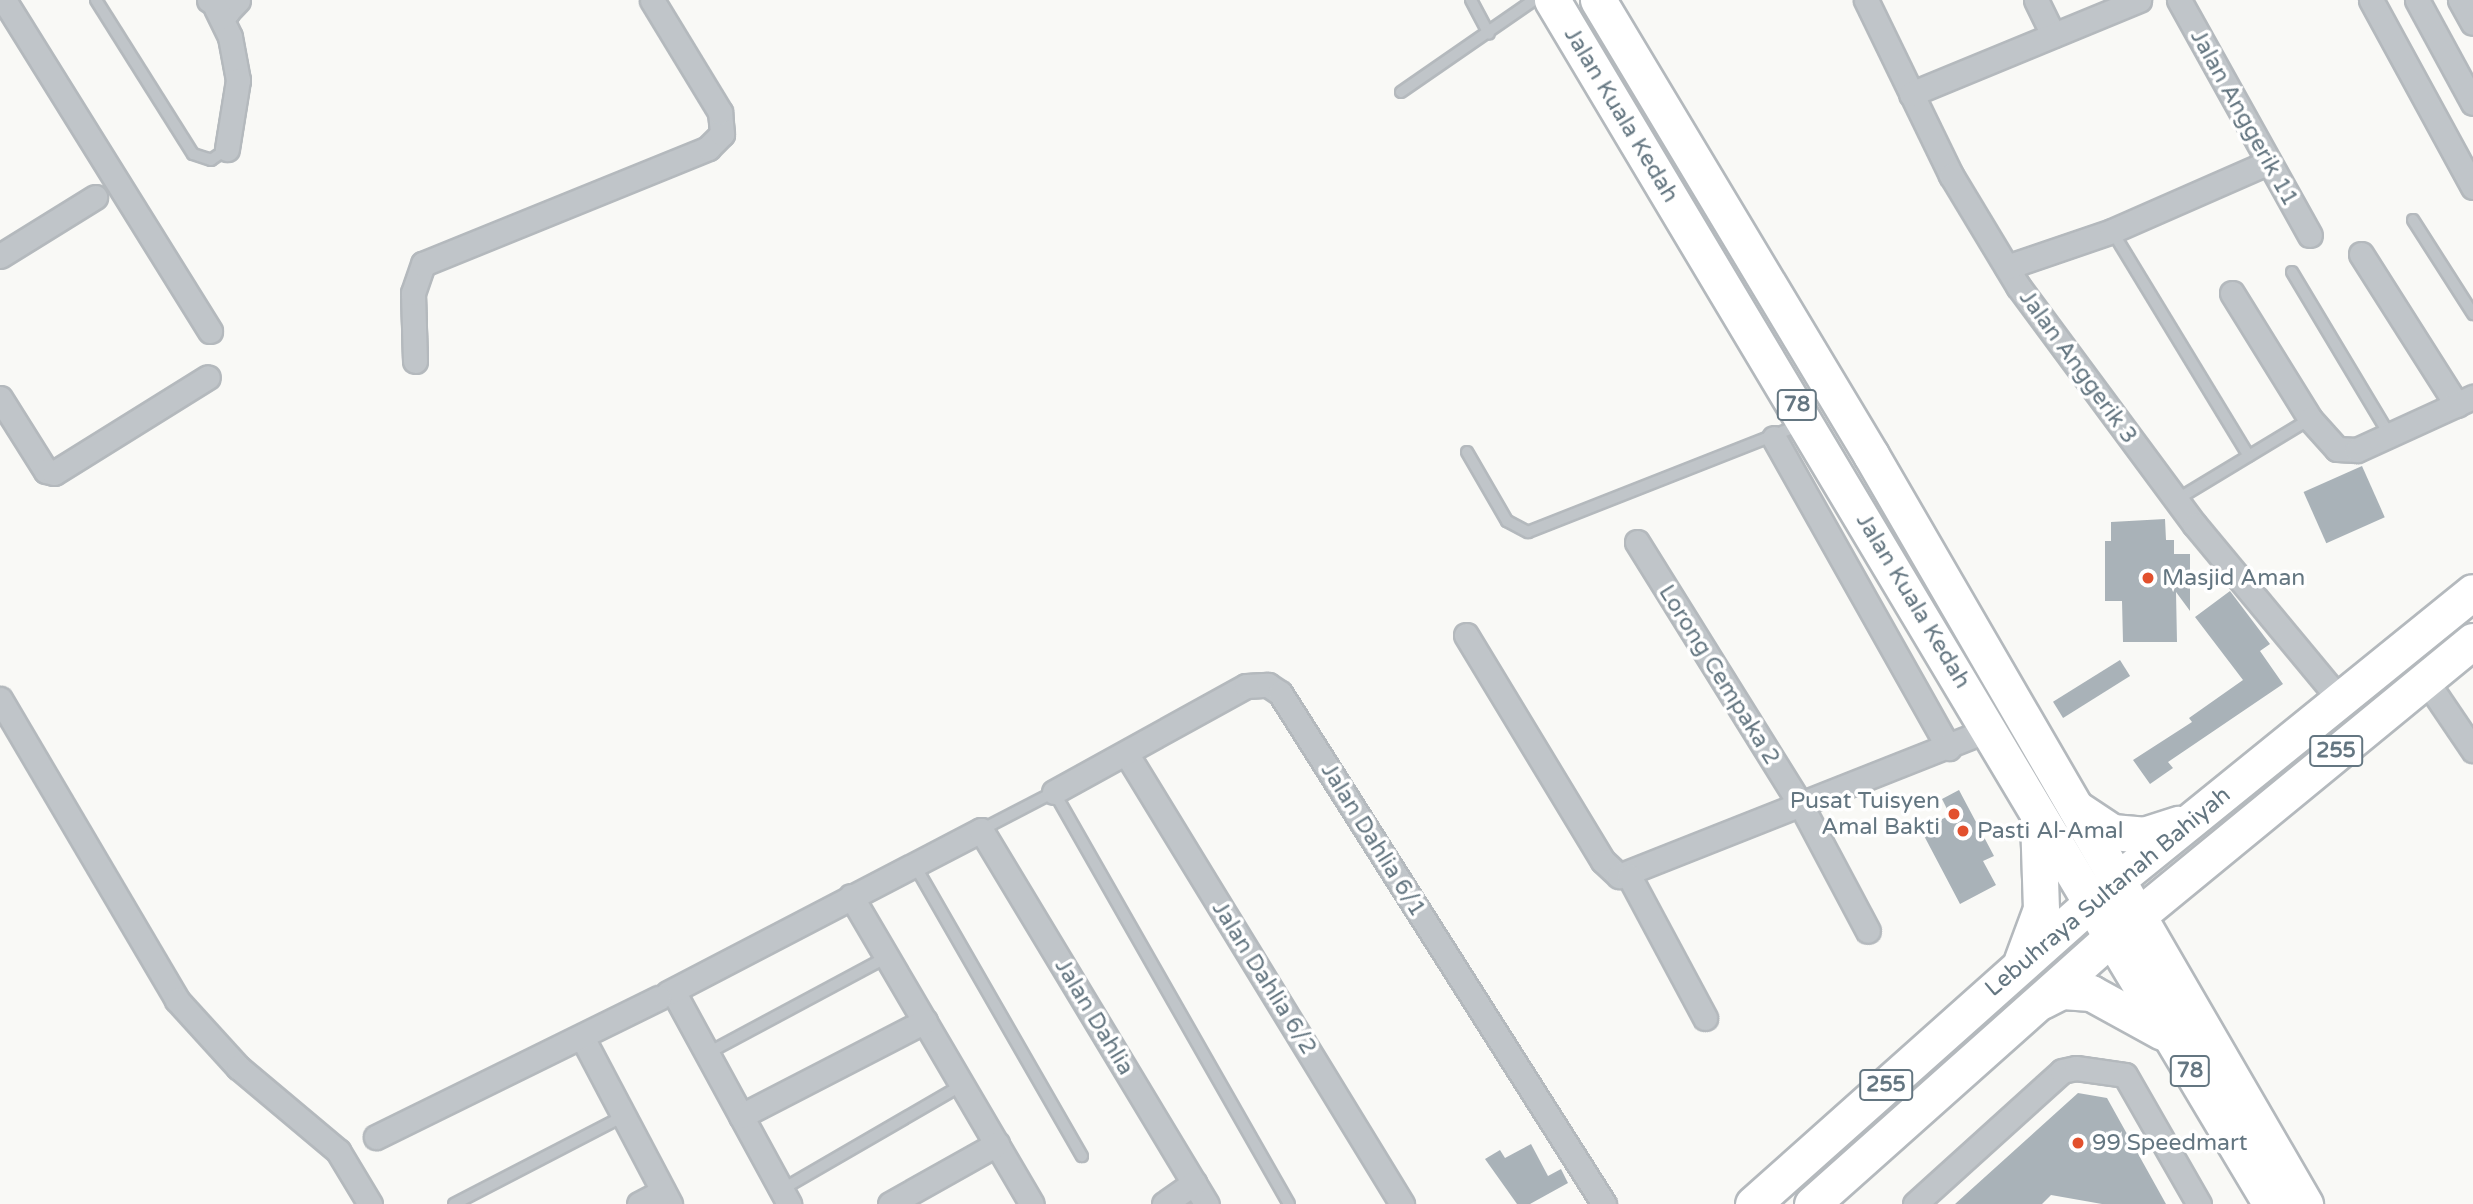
<!DOCTYPE html>
<html>
<head>
<meta charset="utf-8">
<style>
  body { margin:0 }
  #map { position:relative; width:2473px; height:1204px; overflow:hidden; background:#f9f9f6; font-family:"Varela Round",sans-serif }
  div>[style] { position:absolute }
  [style*='--x'] { left:calc(var(--x)*1px); top:calc(var(--y)*1px); width:calc(var(--w)*1px); rotate:calc(var(--a)*1deg) }
  .building>* { inset:0; background:#a9b2b8; transform-origin:0 0 }
  .roads { filter:drop-shadow(2px 0 #b4b9bd) drop-shadow(-2px 0 #b4b9bd) drop-shadow(0 2px #b4b9bd) drop-shadow(0 -2px #b4b9bd) }
  .lane>* { height:10px; margin:-5px; padding:0 5px; transform-origin:5px; border-radius:5px; background:#c0c5c9 }
  .street>* { height:23px; margin:-11.5px; padding:0 11.5px; transform-origin:11.5px; border-radius:11.5px; background:#c0c5c9 }
  .primary>* { height:35px; margin:-17.5px; padding:0 17.5px; transform-origin:17.5px; border-radius:17.5px; background:#fff }
  .dots>* { width:19px; height:19px; translate:-50% -50%; box-sizing:border-box; border:4px solid #fff; border-radius:50% }
  span { translate:-50% -50%; white-space:nowrap; text-align:center; line-height:1.15; -webkit-text-stroke:7px #fff; paint-order:stroke }
  .shield-label span { padding:2px 5px; background:#fff; border:2px solid; border-radius:5px; -webkit-text-stroke-width:0 }
  .shield-label { font-size:21px; color:#647681; font-weight:700 }
  .street-label { font-size:23px; color:#647681 }
  .poi-label { font-size:23px; color:#647681 }
  .left { translate:0 -50%; text-align:left }
  .right { translate:-100% -50%; text-align:right }
</style>
</head>
<body>
<div id="map">
  <div class="building">
    <i style="left:2362px;top:466px;width:56px;height:64px;rotate:66deg"></i>
    <i style="clip-path:polygon(2165px 519px,2166px 540px,2174px 540px,2174px 554px,2190px 554px,2190px 611px,2176px 592px,2177px 642px,2123px 642px,2122px 601px,2105px 601px,2105px 541px,2111px 541px,2111px 522px)"></i>
    <i style="clip-path:polygon(2230px 591px,2270px 644px,2260px 651px,2283px 684px,2168px 762px,2173px 768px,2150px 784px,2133px 760px,2192px 722px,2189px 718px,2243px 680px,2195px 617px)"></i>
    <i style="left:2120px;top:660px;width:19px;height:79px;rotate:58deg"></i>
    <i style="clip-path:polygon(1959px 790px,1994px 856px,1983px 861px,1996px 885px,1960px 904px,1921px 830px,1950px 815px,1942px 799px)"></i>
    <i style="clip-path:polygon(2078px 1093px,2107px 1098px,2166px 1204px,2102px 1204px,2051px 1195px,2042px 1204px,1955px 1204px)"></i>
    <i style="clip-path:polygon(1531px 1144px,1548px 1176px,1561px 1169px,1568px 1183px,1530px 1204px,1517px 1204px,1485px 1159px,1500px 1150px,1505px 1158px)"></i>
  </div>
  <div class="roads">
    <div class="lane">
      <i style="--x:96;--y:0;--w:182;--a:57.8"></i>
      <i style="--x:193;--y:154;--w:19;--a:18"></i>
      <i style="--x:211;--y:160;--w:19;--a:-35"></i>
      <i style="--x:1471;--y:0;--w:38;--a:62"></i>
      <i style="--x:1401;--y:92;--w:162;--a:-34.7"></i>
      <i style="--x:2413;--y:220;--w:112;--a:57.4"></i>
      <i style="--x:2112;--y:231;--w:263;--a:58.7"></i>
      <i style="--x:2292;--y:272;--w:191;--a:59.1"></i>
      <i style="--x:1467;--y:452;--w:80;--a:59.9"></i>
      <i style="--x:1507;--y:521;--w:24;--a:28"></i>
      <i style="--x:1528;--y:532;--w:292;--a:-21.5"></i>
      <i style="--x:2176;--y:500;--w:157;--a:-31.2"></i>
      <i style="--x:981;--y:830;--w:82;--a:-27.5"></i>
      <i style="--x:1054;--y:792;--w:474;--a:60.3"></i>
      <i style="--x:914;--y:864;--w:337;--a:60.1"></i>
      <i style="--x:706;--y:1054;--w:205;--a:-28.2"></i>
      <i style="--x:781;--y:1190;--w:209;--a:-30.1"></i>
      <i style="--x:454;--y:1204;--w:191;--a:-27.4"></i>
    </div>
    <div class="street">
      <i style="--x:4;--y:0;--w:390;--a:58.1"></i>
      <i style="--x:209;--y:0;--w:22;--a:34"></i>
      <i style="--x:227;--y:12;--w:16;--a:-47"></i>
      <i style="--x:1866;--y:0;--w:195;--a:64.1"></i>
      <i style="--x:1951;--y:175;--w:130;--a:58.9"></i>
      <i style="--x:2018;--y:286;--w:297;--a:53.5"></i>
      <i style="--x:2195;--y:525;--w:229;--a:50.3"></i>
      <i style="--x:2036;--y:0;--w:39;--a:64"></i>
      <i style="--x:2179;--y:0;--w:269;--a:60.9"></i>
      <i style="--x:2371;--y:0;--w:213;--a:61.4"></i>
      <i style="--x:2417;--y:0;--w:117;--a:61.5"></i>
      <i style="--x:2460;--y:0;--w:26;--a:61"></i>
      <i style="--x:216;--y:8;--w:32;--a:64"></i>
      <i style="--x:230;--y:37;--w:44;--a:79.5"></i>
      <i style="--x:238;--y:80;--w:70;--a:99.1"></i>
      <i style="--x:1911;--y:94;--w:247;--a:-22.4"></i>
      <i style="--x:2361;--y:254;--w:179;--a:57.6"></i>
      <i style="--x:0;--y:256;--w:112;--a:-31.8"></i>
      <i style="--x:2007;--y:267;--w:111;--a:-18.9"></i>
      <i style="--x:2112;--y:231;--w:171;--a:-23.7"></i>
      <i style="--x:2232;--y:293;--w:148;--a:58.2"></i>
      <i style="--x:2310;--y:419;--w:40;--a:48"></i>
      <i style="--x:2337;--y:449;--w:20;--a:3"></i>
      <i style="--x:2357;--y:450;--w:128;--a:-24.6"></i>
      <i style="--x:415;--y:361;--w:68;--a:-91.7"></i>
      <i style="--x:413;--y:293;--w:31;--a:-71"></i>
      <i style="--x:423;--y:264;--w:308;--a:-22.1"></i>
      <i style="--x:708;--y:148;--w:20;--a:-45"></i>
      <i style="--x:722;--y:134;--w:22;--a:-95"></i>
      <i style="--x:720;--y:112;--w:131;--a:-121.3"></i>
      <i style="--x:0;--y:398;--w:86;--a:57.8"></i>
      <i style="--x:46;--y:471;--w:8;--a:14"></i>
      <i style="--x:54;--y:473;--w:181;--a:-31.9"></i>
      <i style="--x:1774;--y:438;--w:356;--a:60.6"></i>
      <i style="--x:1637;--y:542;--w:312;--a:58.1"></i>
      <i style="--x:1802;--y:807;--w:140;--a:62"></i>
      <i style="--x:1466;--y:635;--w:264;--a:58.8"></i>
      <i style="--x:1603;--y:861;--w:22;--a:43"></i>
      <i style="--x:1619;--y:876;--w:397;--a:-21.6"></i>
      <i style="--x:2425;--y:679;--w:86;--a:55.9"></i>
      <i style="--x:0;--y:699;--w:349;--a:59.5"></i>
      <i style="--x:177;--y:1000;--w:91;--a:47.7"></i>
      <i style="--x:238;--y:1067;--w:131;--a:40"></i>
      <i style="--x:338;--y:1151;--w:62;--a:58.9"></i>
      <i style="--x:1126;--y:753;--w:529;--a:58.53"></i>
      <i style="--x:1054;--y:792;--w:219;--a:-28.9"></i>
      <i style="--x:1246;--y:686;--w:22;--a:-3"></i>
      <i style="--x:1268;--y:685;--w:14;--a:34"></i>
      <i style="--x:1280;--y:693;--w:605;--a:57.62"></i>
      <i style="--x:1629;--y:876;--w:161;--a:61.8"></i>
      <i style="--x:851;--y:896;--w:357;--a:59.6"></i>
      <i style="--x:673;--y:991;--w:243;--a:61.4"></i>
      <i style="--x:668;--y:993;--w:353;--a:-27.5"></i>
      <i style="--x:981;--y:830;--w:437;--a:58.9"></i>
      <i style="--x:582;--y:1037;--w:189;--a:62.2"></i>
      <i style="--x:741;--y:1116;--w:207;--a:-27.3"></i>
      <i style="--x:376;--y:1137;--w:315;--a:-26.2"></i>
      <i style="--x:639;--y:1204;--w:27;--a:-28"></i>
      <i style="--x:890;--y:1204;--w:123;--a:-29.3"></i>
      <i style="--x:1164;--y:1204;--w:37;--a:-35"></i>
      <i style="--x:1915;--y:1204;--w:198;--a:-42.1"></i>
      <i style="--x:2062;--y:1071;--w:14;--a:-12"></i>
      <i style="--x:2076;--y:1068;--w:49;--a:8.1"></i>
      <i style="--x:2125;--y:1075;--w:149;--a:60.2"></i>
    </div>
    <div class="primary">
      <i style="--x:1552;--y:0;--w:1402;--a:59.16"></i>
      <i style="--x:1598;--y:0;--w:531;--a:59.04"></i>
      <i style="--x:1871;--y:455;--w:866;--a:59.91"></i>
      <i style="--x:2076;--y:808;--w:43;--a:33.7"></i>
      <i style="--x:2112;--y:832;--w:32;--a:5"></i>
      <i style="--x:2144;--y:835;--w:36;--a:-18"></i>
      <i style="--x:2022;--y:960;--w:54;--a:-69.6"></i>
      <i style="--x:2041;--y:909;--w:89;--a:-91.9"></i>
      <i style="--x:2042;--y:1001;--w:22;--a:-27"></i>
      <i style="--x:2062;--y:991;--w:29;--a:4"></i>
      <i style="--x:2091;--y:993;--w:81;--a:28.8"></i>
      <i style="--x:1753;--y:1204;--w:486;--a:-41.7"></i>
      <i style="--x:2116;--y:881;--w:459;--a:-39"></i>
      <i style="--x:1812;--y:1204;--w:400;--a:-41.7"></i>
      <i style="--x:2111;--y:938;--w:468;--a:-39.4"></i>
    </div>
  </div>
  <div class="dots">
    <i style="left:2148px;top:578px;background:#e2502d"></i>
    <i style="left:1954px;top:814px;background:#e2502d"></i>
    <i style="left:1963px;top:831px;background:#e2502d"></i>
    <i style="left:2078px;top:1143px;background:#e2502d"></i>
  </div>
  <div class="shield-label">
    <span style="left:1797px;top:405px">78</span>
    <span style="left:2336px;top:751px">255</span>
    <span style="left:2190px;top:1071px">78</span>
    <span style="left:1886px;top:1085px">255</span>
  </div>
  <div class="street-label">
    <span style="left:1621px;top:115px;rotate:59deg">Jalan Kuala Kedah</span>
    <span style="left:2244px;top:118px;rotate:61deg">Jalan Anggerik 11</span>
    <span style="left:2078px;top:367px;rotate:54deg">Jalan Anggerik 3</span>
    <span style="left:1913px;top:601px;rotate:59deg">Jalan Kuala Kedah</span>
    <span style="left:1719px;top:675px;rotate:58deg">Lorong Cempaka 2</span>
    <span style="left:1373px;top:840px;rotate:58deg">Jalan Dahlia 6/1</span>
    <span style="left:2108px;top:892px;rotate:-40deg">Lebuhraya Sultanah Bahiyah</span>
    <span style="left:1264px;top:978px;rotate:58deg">Jalan Dahlia 6/2</span>
    <span style="left:1094px;top:1017px;rotate:59deg">Jalan Dahlia</span>
  </div>
  <div class="poi-label">
    <span class="left" style="left:2162px;top:578px">Masjid Aman</span>
    <span class="right" style="left:1940px;top:814px">Pusat Tuisyen<br>Amal Bakti</span>
    <span class="left" style="left:1977px;top:831px">Pasti Al-Amal</span>
    <span class="left" style="left:2092px;top:1143px">99 Speedmart</span>
  </div>
</div>
</body>
</html>
